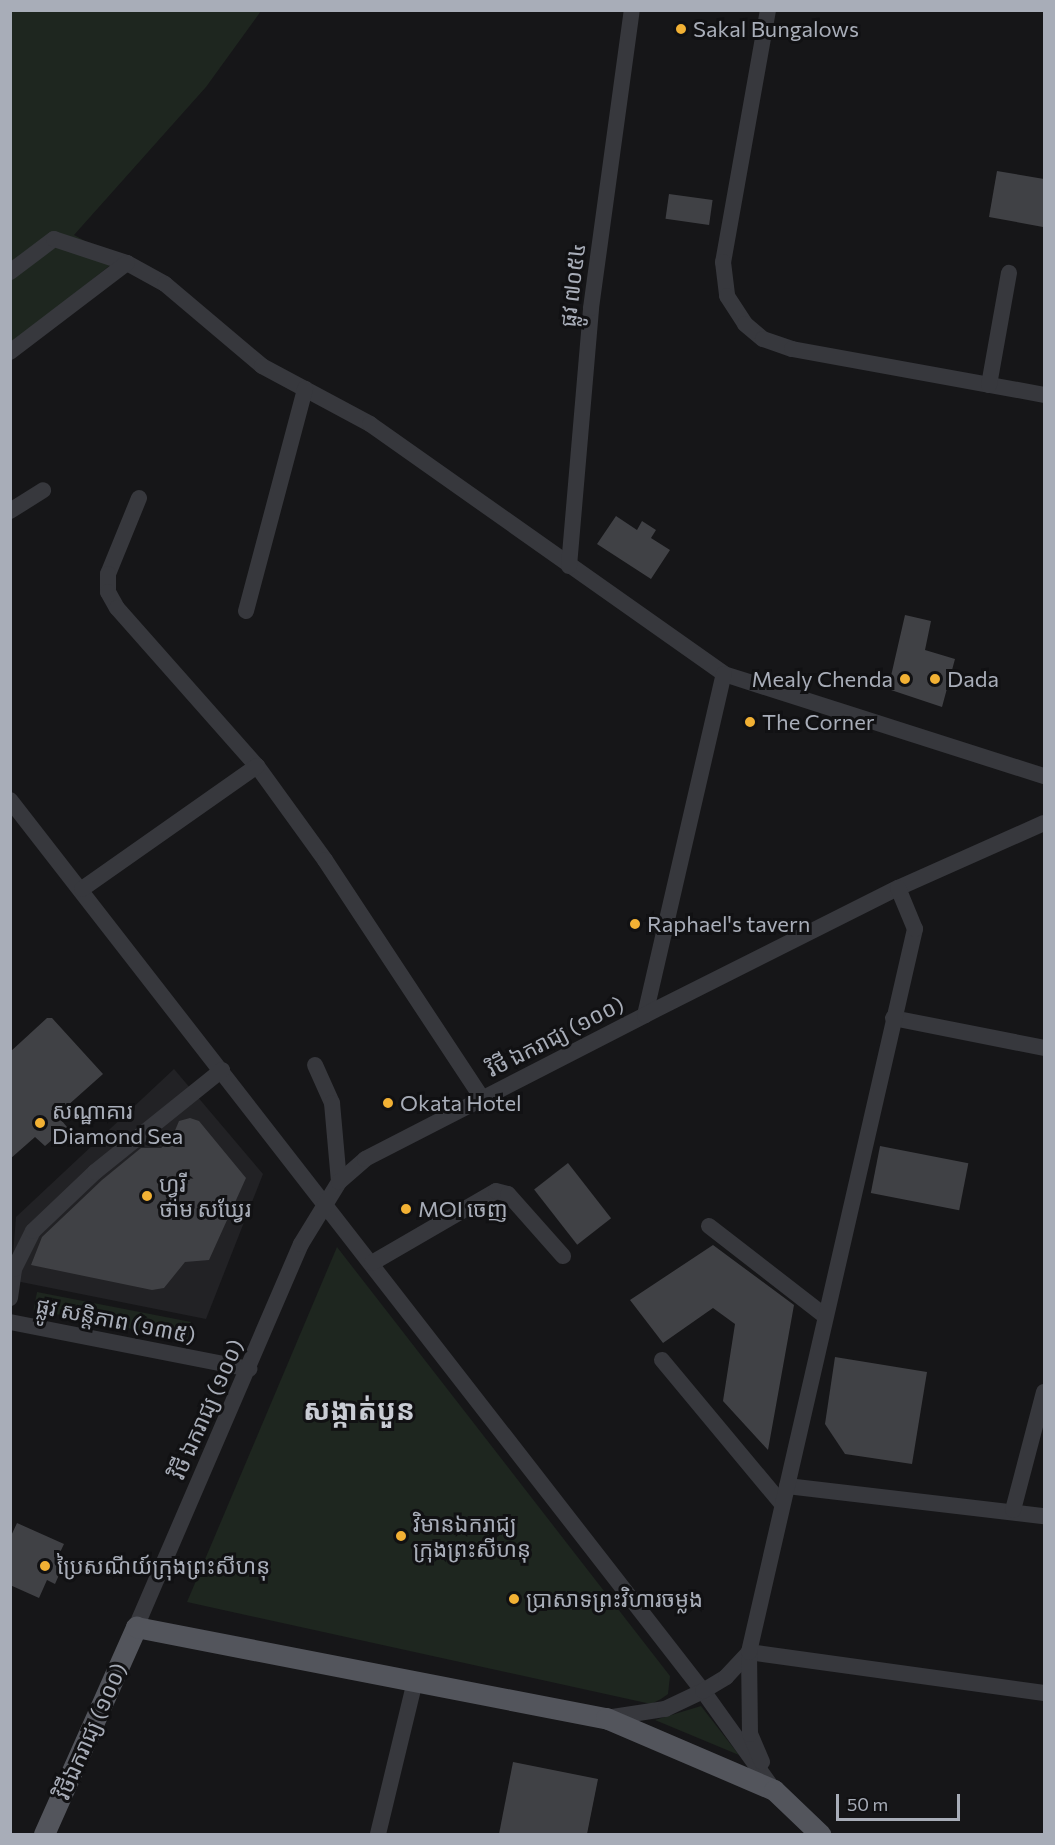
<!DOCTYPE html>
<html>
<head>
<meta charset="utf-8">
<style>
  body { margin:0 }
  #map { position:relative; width:1055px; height:1845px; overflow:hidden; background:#161618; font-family:Commissioner,"Noto Sans Khmer",sans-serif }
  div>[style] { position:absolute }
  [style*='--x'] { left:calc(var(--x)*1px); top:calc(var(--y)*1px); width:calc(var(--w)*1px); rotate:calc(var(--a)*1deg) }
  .built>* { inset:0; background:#222225 }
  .green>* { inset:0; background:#1e261f; transform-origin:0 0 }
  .building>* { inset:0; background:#404145; transform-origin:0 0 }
  .minor>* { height:16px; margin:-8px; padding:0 8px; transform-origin:8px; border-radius:8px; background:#37383d }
  .major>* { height:21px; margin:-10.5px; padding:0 10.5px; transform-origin:10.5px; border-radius:10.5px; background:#53555c }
  .dots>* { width:16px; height:16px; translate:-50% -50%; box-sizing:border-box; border:3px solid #111113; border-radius:50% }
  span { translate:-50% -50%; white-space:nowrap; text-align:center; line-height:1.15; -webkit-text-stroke:6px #111113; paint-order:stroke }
  .poi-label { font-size:22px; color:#a8adb8 }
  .left { translate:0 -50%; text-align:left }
  .right { translate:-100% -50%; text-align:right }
  .street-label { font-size:22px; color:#a8adb8 }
  .district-label { font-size:28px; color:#c9ccd4; font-weight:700 }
  .frame { position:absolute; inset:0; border:12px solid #a8adb8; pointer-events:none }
  .scale { position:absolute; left:836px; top:1794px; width:124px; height:27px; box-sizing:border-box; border:3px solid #a8adb8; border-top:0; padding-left:8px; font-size:18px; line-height:21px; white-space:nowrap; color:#a8adb8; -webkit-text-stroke:4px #111113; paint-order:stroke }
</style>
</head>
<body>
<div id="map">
  <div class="built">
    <i style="clip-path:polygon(174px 1069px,263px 1174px,206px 1319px,11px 1280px,16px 1217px)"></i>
  </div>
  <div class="green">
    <i style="clip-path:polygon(11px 11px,261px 11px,206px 87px,74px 235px,118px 259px,11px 344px)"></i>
    <i style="clip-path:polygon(337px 1247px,670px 1676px,668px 1694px,661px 1699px,651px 1704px,187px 1602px)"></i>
    <i style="left:37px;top:1292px;width:157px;height:18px;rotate:11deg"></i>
    <i style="clip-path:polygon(701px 1706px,739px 1755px,655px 1720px)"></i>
  </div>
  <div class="building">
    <i style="clip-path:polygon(997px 171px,1044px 179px,1043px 227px,989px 217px)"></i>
    <i style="left:669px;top:194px;width:44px;height:25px;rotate:8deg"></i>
    <i style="clip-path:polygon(616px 516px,637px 530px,642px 521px,656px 530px,651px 538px,670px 550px,651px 579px,597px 544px)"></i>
    <i style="clip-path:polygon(905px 615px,931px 621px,925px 650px,955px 659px,942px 707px,888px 689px)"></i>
    <i style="clip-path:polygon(47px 1018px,52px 1018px,103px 1074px,57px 1115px,67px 1127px,45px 1146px,35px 1137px,10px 1159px,10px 1052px)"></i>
    <i style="clip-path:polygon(190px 1118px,199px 1121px,246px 1178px,209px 1260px,185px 1262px,164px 1288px,152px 1290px,31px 1265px,42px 1237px,102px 1180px,141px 1148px,161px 1148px,171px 1140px,179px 1121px)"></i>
    <i style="left:880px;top:1146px;width:90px;height:48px;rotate:11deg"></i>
    <i style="left:568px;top:1163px;width:70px;height:43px;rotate:52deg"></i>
    <i style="clip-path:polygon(713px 1245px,794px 1305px,768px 1450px,723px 1401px,735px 1324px,713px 1308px,663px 1343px,630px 1300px)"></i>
    <i style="clip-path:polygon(835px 1357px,927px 1372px,912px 1464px,845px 1454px,825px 1424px)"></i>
    <i style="clip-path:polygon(17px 1523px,64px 1544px,55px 1563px,63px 1566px,55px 1584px,47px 1580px,39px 1598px,10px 1585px,10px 1538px)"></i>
    <i style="clip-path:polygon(513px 1762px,598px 1779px,587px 1834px,499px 1834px)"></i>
  </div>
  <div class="minor">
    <i style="--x:768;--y:10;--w:256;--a:100.1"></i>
    <i style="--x:723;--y:262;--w:34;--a:83"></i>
    <i style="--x:727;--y:296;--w:33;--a:57"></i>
    <i style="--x:745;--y:324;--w:23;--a:40"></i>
    <i style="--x:763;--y:339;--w:31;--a:19"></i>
    <i style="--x:792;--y:349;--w:256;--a:10.3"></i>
    <i style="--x:10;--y:272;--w:55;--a:-36.9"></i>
    <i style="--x:54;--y:239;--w:77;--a:18.2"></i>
    <i style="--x:127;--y:263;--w:43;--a:28.9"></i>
    <i style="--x:165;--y:284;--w:127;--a:40.2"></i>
    <i style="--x:262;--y:366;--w:123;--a:28.2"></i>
    <i style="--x:370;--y:424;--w:433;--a:35.2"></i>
    <i style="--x:724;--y:674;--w:336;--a:17.7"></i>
    <i style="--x:10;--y:352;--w:147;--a:-37.3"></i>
    <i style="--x:989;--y:385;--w:114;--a:-79.9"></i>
    <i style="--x:139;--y:498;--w:82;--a:112.2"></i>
    <i style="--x:108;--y:574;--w:18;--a:90"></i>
    <i style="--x:108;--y:592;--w:18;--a:61"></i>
    <i style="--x:117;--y:608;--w:211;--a:48.5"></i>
    <i style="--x:257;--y:766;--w:116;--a:54.1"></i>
    <i style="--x:325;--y:860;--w:285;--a:56.6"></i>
    <i style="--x:10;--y:511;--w:39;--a:-32"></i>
    <i style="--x:569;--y:566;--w:259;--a:-85.1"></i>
    <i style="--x:591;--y:308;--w:301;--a:-82.2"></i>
    <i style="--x:246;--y:611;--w:230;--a:-75.1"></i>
    <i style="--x:10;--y:800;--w:1129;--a:52.13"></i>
    <i style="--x:703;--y:1691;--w:122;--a:54.4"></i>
    <i style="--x:82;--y:889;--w:214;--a:-35.1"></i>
    <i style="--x:645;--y:1015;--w:350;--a:-77"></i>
    <i style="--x:893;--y:1018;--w:154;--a:11.2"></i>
    <i style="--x:315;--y:1065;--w:42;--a:65.9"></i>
    <i style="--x:332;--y:1103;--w:79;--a:84.9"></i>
    <i style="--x:709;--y:1226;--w:147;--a:37.8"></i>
    <i style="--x:372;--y:1263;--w:143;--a:-30.1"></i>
    <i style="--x:496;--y:1191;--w:12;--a:14"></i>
    <i style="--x:508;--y:1194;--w:83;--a:48.4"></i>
    <i style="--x:10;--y:1298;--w:29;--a:-82"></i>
    <i style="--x:14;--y:1269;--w:42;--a:-63.4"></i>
    <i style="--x:33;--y:1231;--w:86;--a:-43.6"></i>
    <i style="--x:95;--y:1172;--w:163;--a:-38.8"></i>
    <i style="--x:10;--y:1322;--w:244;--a:11.1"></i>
    <i style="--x:662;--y:1360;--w:187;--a:50.2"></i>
    <i style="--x:787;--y:1486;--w:259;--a:6.7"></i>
    <i style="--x:1013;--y:1510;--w:122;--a:-75.3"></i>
    <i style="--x:136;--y:1627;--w:417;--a:-66.7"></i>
    <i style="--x:301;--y:1244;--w:73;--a:-58.5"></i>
    <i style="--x:339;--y:1182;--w:35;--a:-41"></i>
    <i style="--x:365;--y:1159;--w:315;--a:-27.2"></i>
    <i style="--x:645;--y:1015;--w:283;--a:-26.7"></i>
    <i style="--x:898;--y:888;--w:160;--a:-24"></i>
    <i style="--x:606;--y:1718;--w:60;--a:-8.7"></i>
    <i style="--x:665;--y:1709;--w:42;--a:-25.3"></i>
    <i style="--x:703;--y:1691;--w:27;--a:-31"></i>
    <i style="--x:726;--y:1677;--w:34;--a:-47"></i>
    <i style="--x:749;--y:1652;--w:298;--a:7.9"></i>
    <i style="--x:762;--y:1762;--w:30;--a:-113"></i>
    <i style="--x:750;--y:1734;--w:82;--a:-90.7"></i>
    <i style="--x:749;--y:1652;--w:742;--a:-77.07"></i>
    <i style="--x:915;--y:929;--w:44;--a:-112.5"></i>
    <i style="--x:378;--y:1834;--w:157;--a:-76.4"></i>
  </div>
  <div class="major">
    <i style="--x:44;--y:1834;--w:227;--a:-66"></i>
    <i style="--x:136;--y:1627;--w:479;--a:11"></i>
    <i style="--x:606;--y:1718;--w:183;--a:23.2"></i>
    <i style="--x:774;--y:1790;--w:64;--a:43.7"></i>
  </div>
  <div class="dots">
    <i style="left:681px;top:29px;background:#f2b134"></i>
    <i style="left:905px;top:679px;background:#f2b134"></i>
    <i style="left:935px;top:679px;background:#f2b134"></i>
    <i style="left:750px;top:722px;background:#f2b134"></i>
    <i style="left:635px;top:924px;background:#f2b134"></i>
    <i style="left:388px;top:1103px;background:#f2b134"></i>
    <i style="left:40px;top:1123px;background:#f2b134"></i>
    <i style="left:147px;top:1196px;background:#f2b134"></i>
    <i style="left:406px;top:1209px;background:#f2b134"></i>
    <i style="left:401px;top:1536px;background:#f2b134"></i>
    <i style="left:45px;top:1566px;background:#f2b134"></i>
    <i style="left:514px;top:1599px;background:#f2b134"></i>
  </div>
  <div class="poi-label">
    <span class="left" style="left:693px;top:29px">Sakal Bungalows</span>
    <span class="right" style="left:893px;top:679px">Mealy Chenda</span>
    <span class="left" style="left:947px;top:679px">Dada</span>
    <span class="left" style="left:762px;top:722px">The Corner</span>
    <span class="left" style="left:647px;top:924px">Raphael's tavern</span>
    <span class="left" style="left:400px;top:1103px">Okata Hotel</span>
    <span class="left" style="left:52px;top:1123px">សណ្ឋាគារ<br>Diamond Sea</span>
    <span class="left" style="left:159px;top:1196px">ហ្វូរី<br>ថាម សឃ្វែរ</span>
    <span class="left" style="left:418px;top:1209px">MOI ចេញ</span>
    <span class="left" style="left:413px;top:1536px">វិមានឯករាជ្យ<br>ក្រុងព្រះសីហនុ</span>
    <span class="left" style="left:57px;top:1566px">ប្រៃសណីយ៍ក្រុងព្រះសីហនុ</span>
    <span class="left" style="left:526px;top:1599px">ប្រាសាទព្រះវិហារចម្លង</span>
  </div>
  <div class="street-label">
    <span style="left:572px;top:285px;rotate:-83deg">ផ្លូវ ៧០៥៤</span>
    <span style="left:555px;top:1036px;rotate:-27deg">វិថី ឯករាជ្យ (១០០)</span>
    <span style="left:116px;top:1320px;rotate:11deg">ផ្លូវ សន្តិភាព (១៣៥)</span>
    <span style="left:206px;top:1409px;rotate:-66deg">វិថី ឯករាជ្យ (១០០)</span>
    <span style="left:90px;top:1731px;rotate:-66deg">វិថីឯករាជ្យ (១០០)</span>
  </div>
  <div class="district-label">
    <span style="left:359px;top:1409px">សង្កាត់បួន</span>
  </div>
  <div class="frame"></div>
  <div class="scale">50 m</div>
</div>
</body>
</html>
